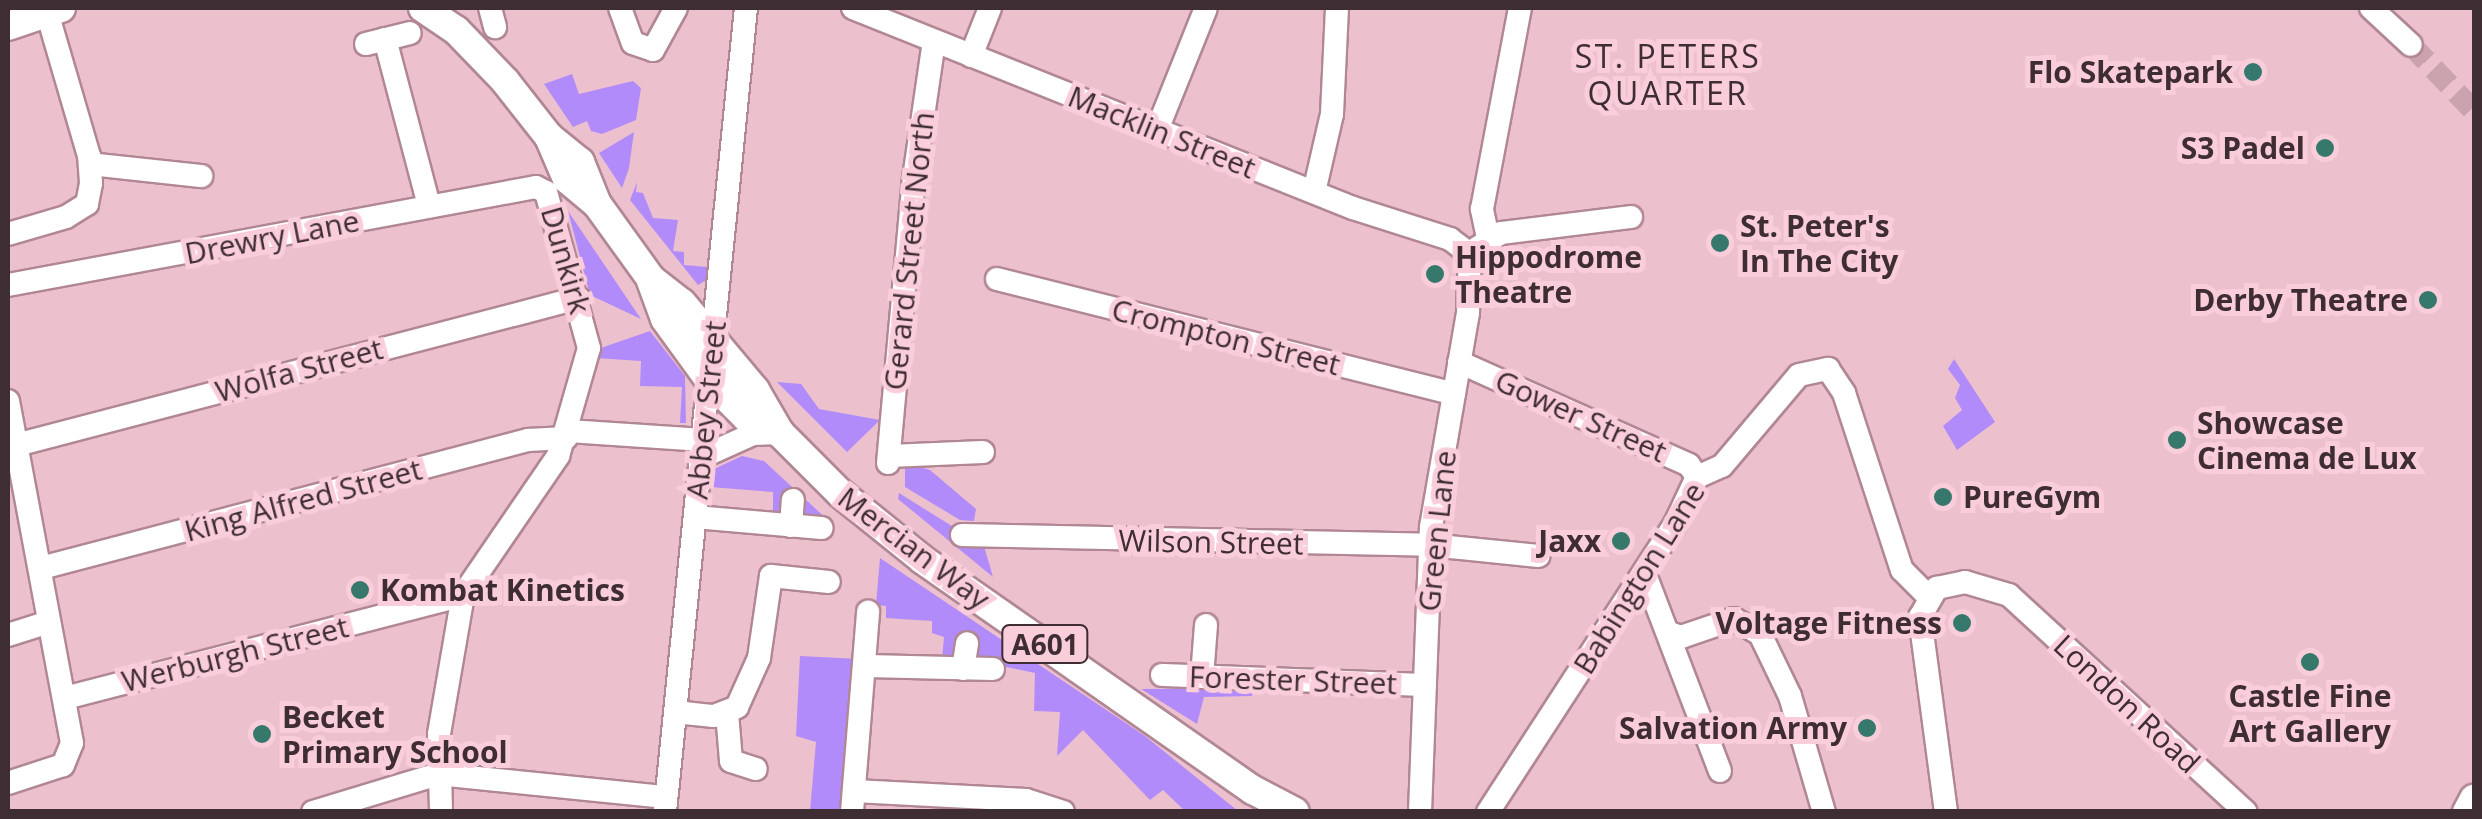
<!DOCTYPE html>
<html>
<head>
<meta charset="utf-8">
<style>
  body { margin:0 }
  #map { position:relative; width:2482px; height:819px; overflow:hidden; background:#edc0ce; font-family:"Open Sans",sans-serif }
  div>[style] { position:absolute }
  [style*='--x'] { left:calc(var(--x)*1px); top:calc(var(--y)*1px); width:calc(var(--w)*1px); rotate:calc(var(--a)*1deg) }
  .green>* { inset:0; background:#b28bfb }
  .minor-tunnel>* { height:22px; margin-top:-11px; transform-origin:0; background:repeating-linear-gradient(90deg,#caa3af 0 22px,transparent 0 33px) }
  .roads { filter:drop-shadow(2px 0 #b18794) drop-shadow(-2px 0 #b18794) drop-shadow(0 2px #b18794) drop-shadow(0 -2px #b18794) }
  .minor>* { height:22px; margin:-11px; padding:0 11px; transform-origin:11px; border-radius:11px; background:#fff }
  .major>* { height:28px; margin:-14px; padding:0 14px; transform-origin:14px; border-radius:14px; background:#fff }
  .dots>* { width:28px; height:28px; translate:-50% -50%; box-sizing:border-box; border:5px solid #facddb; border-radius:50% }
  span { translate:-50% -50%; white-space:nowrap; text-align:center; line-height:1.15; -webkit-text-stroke:10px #facddb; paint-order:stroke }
  .shield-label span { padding:2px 8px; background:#facddb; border:2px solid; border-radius:8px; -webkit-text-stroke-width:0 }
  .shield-label { font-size:28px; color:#3e2d33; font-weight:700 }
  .poi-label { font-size:30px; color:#3e2d33; font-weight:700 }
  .right { translate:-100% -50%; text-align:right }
  .left { translate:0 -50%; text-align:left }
  .street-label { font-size:30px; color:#3e2d33 }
  .neighbourhood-label { font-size:32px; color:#3e2d33; letter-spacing:2.5px }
  .frame { position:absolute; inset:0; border:10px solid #3e2d33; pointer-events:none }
</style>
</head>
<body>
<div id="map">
  <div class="green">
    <i style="clip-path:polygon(572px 74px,579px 94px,633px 81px,641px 88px,636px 120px,602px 134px,591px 131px,587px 121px,573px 127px,544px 84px)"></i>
    <i style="clip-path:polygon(634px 132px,629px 168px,622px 188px,599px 153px)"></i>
    <i style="clip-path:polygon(637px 182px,636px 192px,643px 193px,653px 218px,678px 220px,673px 251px,684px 252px,684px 265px,708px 267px,708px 279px,698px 285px,630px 200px)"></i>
    <i style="clip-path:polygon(568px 211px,641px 319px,590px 295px)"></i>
    <i style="clip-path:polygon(650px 331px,685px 376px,686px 423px,680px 423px,682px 387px,640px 386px,641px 361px,595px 358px,595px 350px)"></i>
    <i style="clip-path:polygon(1954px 359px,1995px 422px,1957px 450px,1943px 426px,1962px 410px,1955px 398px,1960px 385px,1948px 369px)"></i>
    <i style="clip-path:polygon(777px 382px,801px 384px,819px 409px,880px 420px,847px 452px)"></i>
    <i style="clip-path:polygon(742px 456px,764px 461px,831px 523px,773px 513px,773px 492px,710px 487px,712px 470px)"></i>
    <i style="clip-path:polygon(905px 463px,930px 470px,976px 509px,974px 521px,960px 520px,905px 487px)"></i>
    <i style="clip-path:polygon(899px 493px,984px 546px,993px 577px,898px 499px)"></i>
    <i style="clip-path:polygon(880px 558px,1145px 736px,1238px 811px,1185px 811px,1163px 790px,1150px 800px,1083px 730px,1057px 756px,1060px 712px,1034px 711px,1035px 673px,983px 662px,973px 649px,942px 659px,944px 637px,932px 633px,932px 621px,886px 618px,886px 606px,876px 605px)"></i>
    <i style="clip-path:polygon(800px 656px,860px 659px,844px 811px,810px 811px,816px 742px,796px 736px)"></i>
    <i style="clip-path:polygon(1253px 688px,1252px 696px,1204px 697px,1197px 724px,1141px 689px)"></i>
  </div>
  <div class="minor-tunnel">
    <i style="--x:2411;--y:45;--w:91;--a:46.3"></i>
  </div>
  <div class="roads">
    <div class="minor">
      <i style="--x:490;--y:8;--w:20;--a:75"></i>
      <i style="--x:620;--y:8;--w:37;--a:70"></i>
      <i style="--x:633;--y:43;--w:21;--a:19"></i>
      <i style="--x:653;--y:50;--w:48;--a:-61.3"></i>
      <i style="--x:853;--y:8;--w:539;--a:21.8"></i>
      <i style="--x:1353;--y:208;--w:102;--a:17.7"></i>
      <i style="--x:1450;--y:239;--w:25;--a:37"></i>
      <i style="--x:2371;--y:8;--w:54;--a:42.8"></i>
      <i style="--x:385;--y:39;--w:173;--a:75.2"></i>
      <i style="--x:366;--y:44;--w:45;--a:-14"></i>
      <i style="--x:971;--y:56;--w:52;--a:-68.4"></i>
      <i style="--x:1157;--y:130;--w:131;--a:-68.1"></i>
      <i style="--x:90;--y:164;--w:112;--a:6.2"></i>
      <i style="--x:1314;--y:192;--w:80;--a:-77"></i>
      <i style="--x:1332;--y:114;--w:106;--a:-87.3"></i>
      <i style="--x:8;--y:234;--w:60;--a:-16.3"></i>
      <i style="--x:66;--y:217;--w:25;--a:-32"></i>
      <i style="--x:87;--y:204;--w:21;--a:-79"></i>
      <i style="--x:91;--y:183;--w:27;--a:-94"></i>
      <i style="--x:89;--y:156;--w:150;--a:-106.3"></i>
      <i style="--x:1488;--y:238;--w:30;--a:-102"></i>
      <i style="--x:1482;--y:209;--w:205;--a:-79.3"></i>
      <i style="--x:1477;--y:248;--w:28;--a:-32"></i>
      <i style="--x:1501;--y:233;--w:131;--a:-7"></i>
      <i style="--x:997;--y:279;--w:471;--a:14.1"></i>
      <i style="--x:8;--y:285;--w:537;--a:-10.51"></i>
      <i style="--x:536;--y:187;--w:11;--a:27"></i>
      <i style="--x:546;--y:192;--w:162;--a:74.6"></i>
      <i style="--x:589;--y:348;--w:112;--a:106"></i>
      <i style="--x:558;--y:456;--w:168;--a:124.4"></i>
      <i style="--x:463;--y:595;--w:141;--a:99.8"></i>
      <i style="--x:439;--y:734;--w:78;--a:88.5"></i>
      <i style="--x:1459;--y:362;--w:252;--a:24.1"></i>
      <i style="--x:1689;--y:465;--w:14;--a:56"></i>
      <i style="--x:8;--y:401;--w:348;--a:79.4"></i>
      <i style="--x:72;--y:743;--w:24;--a:112"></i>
      <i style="--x:63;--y:765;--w:58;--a:161.9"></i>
      <i style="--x:568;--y:431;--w:136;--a:3.8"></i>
      <i style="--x:20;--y:444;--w:577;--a:-14.66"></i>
      <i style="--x:889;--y:456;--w:94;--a:-2.4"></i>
      <i style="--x:702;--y:457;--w:56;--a:-24.3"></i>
      <i style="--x:753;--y:434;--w:26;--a:-2"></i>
      <i style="--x:888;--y:463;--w:286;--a:-84.8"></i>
      <i style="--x:914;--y:178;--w:138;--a:-81.7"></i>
      <i style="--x:1697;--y:477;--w:27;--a:-24"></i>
      <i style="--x:1722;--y:466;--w:119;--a:-49.8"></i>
      <i style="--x:1799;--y:375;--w:30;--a:-12"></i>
      <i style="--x:1828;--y:369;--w:29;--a:56"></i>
      <i style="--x:1844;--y:393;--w:186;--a:71.9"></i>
      <i style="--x:1902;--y:570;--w:37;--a:45"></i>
      <i style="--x:695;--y:517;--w:127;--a:5"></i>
      <i style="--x:791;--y:526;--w:26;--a:-86"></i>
      <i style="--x:962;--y:535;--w:468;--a:1.2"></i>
      <i style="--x:1430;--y:545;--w:109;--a:5.8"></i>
      <i style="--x:41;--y:568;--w:504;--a:-14.73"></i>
      <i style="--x:528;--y:440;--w:38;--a:-3"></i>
      <i style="--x:1644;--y:572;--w:213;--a:69.1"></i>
      <i style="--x:1669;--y:633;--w:13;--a:18"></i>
      <i style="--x:1681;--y:637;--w:56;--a:-18.8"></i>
      <i style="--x:1734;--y:619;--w:30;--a:30"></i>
      <i style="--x:1760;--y:634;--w:69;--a:64.2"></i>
      <i style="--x:1790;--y:696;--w:121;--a:73.7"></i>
      <i style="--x:8;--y:635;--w:43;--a:-17.6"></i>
      <i style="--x:867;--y:666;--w:126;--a:1.4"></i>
      <i style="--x:963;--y:669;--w:26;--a:-81"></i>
      <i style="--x:1162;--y:675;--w:263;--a:2.2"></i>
      <i style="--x:1202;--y:677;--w:52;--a:-85.6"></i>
      <i style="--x:65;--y:698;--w:411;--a:-14.5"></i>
      <i style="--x:675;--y:712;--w:39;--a:6"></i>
      <i style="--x:714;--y:716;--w:25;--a:-21"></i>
      <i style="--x:737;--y:707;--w:54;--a:-65.8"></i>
      <i style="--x:759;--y:658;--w:83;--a:-81.7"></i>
      <i style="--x:771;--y:576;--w:58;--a:5.9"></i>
      <i style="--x:727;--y:713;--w:48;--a:85.2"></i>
      <i style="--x:731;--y:761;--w:26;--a:18"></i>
      <i style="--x:855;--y:791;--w:171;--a:3"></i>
      <i style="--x:1026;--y:800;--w:39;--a:18"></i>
      <i style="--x:313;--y:812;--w:131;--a:-16.9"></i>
      <i style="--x:438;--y:774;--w:229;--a:5.8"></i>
      <i style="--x:665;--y:812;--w:808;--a:-84.25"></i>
      <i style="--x:852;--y:812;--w:201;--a:-85.4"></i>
      <i style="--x:1420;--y:812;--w:285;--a:-87.8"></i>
      <i style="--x:1431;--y:527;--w:217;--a:-80.2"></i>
      <i style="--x:1468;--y:313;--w:59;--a:-88.1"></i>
      <i style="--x:1488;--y:812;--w:343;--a:-57"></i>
      <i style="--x:1675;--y:524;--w:52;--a:-64.9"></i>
      <i style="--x:1946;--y:812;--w:197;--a:-97.6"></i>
      <i style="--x:1920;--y:617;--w:34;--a:-60"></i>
      <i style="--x:1937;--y:588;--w:29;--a:-12"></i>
      <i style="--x:1965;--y:582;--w:46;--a:16.5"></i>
      <i style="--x:2009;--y:595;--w:321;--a:42.5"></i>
    </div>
    <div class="major">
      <i style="--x:423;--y:8;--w:40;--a:34"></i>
      <i style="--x:456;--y:30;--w:71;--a:46.1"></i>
      <i style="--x:505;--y:81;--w:71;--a:51.8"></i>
      <i style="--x:549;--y:137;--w:46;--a:66.8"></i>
      <i style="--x:567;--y:179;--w:39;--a:40"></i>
      <i style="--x:8;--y:26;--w:56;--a:-18.8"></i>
      <i style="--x:549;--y:137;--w:40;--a:39"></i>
      <i style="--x:580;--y:162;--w:45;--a:68"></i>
      <i style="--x:597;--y:204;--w:92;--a:54.2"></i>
      <i style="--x:651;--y:279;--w:39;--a:38"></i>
      <i style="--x:682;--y:303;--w:114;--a:50"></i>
      <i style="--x:755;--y:390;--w:50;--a:59.8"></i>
      <i style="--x:780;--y:433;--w:85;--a:45"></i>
      <i style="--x:840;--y:493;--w:107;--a:38.9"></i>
      <i style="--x:923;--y:560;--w:402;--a:34.9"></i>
      <i style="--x:1253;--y:790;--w:47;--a:27.6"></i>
      <i style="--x:651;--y:281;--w:40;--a:69.8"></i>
      <i style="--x:665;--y:319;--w:77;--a:54"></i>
      <i style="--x:710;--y:381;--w:52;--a:45"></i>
      <i style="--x:747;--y:418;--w:36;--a:24"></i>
      <i style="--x:2467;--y:812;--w:15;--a:-62"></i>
    </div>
  </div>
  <div class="dots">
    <i style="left:2253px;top:72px;background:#36796c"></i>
    <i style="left:2325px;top:148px;background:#36796c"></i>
    <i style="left:1720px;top:243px;background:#36796c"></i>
    <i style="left:1435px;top:274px;background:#36796c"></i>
    <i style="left:2428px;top:300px;background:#36796c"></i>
    <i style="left:2177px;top:440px;background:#36796c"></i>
    <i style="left:1943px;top:497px;background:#36796c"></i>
    <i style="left:1621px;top:541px;background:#36796c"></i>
    <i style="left:360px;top:590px;background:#36796c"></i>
    <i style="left:1962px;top:623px;background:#36796c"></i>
    <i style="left:2310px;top:662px;background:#36796c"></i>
    <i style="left:1867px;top:728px;background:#36796c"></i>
    <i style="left:262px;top:734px;background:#36796c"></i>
  </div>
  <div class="shield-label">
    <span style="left:1045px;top:644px">A601</span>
  </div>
  <div class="poi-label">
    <span class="right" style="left:2233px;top:72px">Flo Skatepark</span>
    <span class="right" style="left:2305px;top:148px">S3 Padel</span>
    <span class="left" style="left:1740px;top:243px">St. Peter's<br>In The City</span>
    <span class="left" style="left:1455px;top:274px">Hippodrome<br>Theatre</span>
    <span class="right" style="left:2408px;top:300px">Derby Theatre</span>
    <span class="left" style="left:2197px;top:440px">Showcase<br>Cinema de Lux</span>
    <span class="left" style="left:1963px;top:497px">PureGym</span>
    <span class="right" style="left:1601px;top:541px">Jaxx</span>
    <span class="left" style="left:380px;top:590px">Kombat Kinetics</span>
    <span class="right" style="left:1942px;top:623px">Voltage Fitness</span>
    <span style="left:2310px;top:713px">Castle Fine<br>Art Gallery</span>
    <span class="left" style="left:282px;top:734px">Becket<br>Primary School</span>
    <span class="right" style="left:1847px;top:728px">Salvation Army</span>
  </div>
  <div class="street-label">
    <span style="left:1162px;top:132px;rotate:22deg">Macklin Street</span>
    <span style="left:272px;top:237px;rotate:-11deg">Drewry Lane</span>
    <span style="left:909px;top:251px;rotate:-84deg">Gerard Street North</span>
    <span style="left:566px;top:260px;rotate:74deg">Dunkirk</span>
    <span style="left:1226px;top:337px;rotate:14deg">Crompton Street</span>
    <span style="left:299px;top:370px;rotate:-15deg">Wolfa Street</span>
    <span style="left:706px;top:410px;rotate:-84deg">Abbey Street</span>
    <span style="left:1581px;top:416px;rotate:24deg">Gower Street</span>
    <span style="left:303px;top:500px;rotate:-15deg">King Alfred Street</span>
    <span style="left:1437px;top:531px;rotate:-84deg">Green Lane</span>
    <span style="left:1211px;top:542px;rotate:1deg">Wilson Street</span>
    <span style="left:914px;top:548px;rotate:37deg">Mercian Way</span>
    <span style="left:1639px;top:578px;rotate:-58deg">Babington Lane</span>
    <span style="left:235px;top:654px;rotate:-14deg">Werburgh Street</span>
    <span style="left:1293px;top:680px;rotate:2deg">Forester Street</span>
    <span style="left:2127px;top:704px;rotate:43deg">London Road</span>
  </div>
  <div class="neighbourhood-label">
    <span style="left:1668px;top:75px">ST. PETERS<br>QUARTER</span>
  </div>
  <div class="frame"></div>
</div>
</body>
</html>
